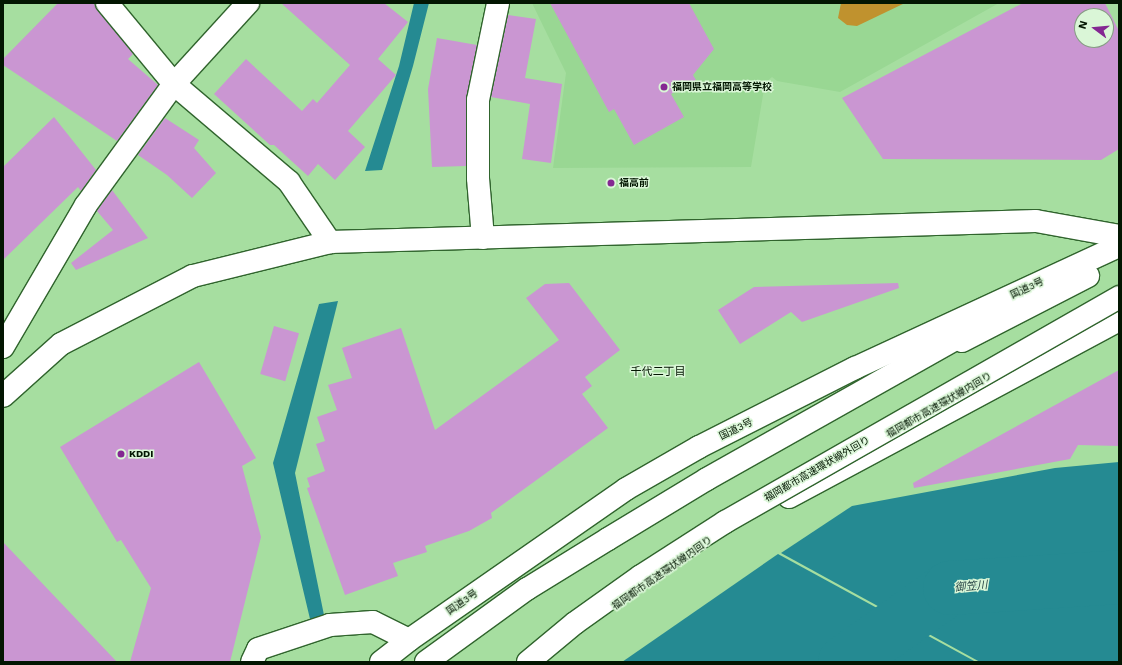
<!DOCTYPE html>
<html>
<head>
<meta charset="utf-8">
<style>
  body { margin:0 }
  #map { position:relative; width:1122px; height:665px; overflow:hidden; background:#a6dea0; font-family:"Work Sans","Noto Sans JP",sans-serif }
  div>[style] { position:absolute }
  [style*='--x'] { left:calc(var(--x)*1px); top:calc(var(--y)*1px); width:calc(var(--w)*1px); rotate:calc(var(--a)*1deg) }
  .built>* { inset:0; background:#99d793 }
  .green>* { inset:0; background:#c0922e }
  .water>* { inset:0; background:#258a92 }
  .river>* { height:54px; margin:-27px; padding:0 27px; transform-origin:27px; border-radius:27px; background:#258a92 }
  .building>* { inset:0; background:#ca96d2; transform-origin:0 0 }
  .roads { filter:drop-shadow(1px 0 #30642d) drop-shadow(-1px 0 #30642d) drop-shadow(0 1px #30642d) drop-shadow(0 -1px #30642d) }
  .minor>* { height:22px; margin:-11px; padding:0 11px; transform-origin:11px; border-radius:11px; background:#fff }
  .highway>* { height:22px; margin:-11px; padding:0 11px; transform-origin:11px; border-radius:11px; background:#fff }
  .bridges { filter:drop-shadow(1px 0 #30642d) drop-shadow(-1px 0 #30642d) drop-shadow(0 1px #30642d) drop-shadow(0 -1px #30642d) }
  .highway-bridge>* { height:22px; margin:-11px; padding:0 11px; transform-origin:11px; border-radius:11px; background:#fff }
  .dots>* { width:11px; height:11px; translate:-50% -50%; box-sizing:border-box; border:2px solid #daf6d7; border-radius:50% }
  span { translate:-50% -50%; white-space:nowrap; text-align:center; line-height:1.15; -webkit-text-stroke:3px #daf6d7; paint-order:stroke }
  .poi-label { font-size:10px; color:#031602; font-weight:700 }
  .left { translate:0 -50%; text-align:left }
  .street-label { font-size:10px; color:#031602 }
  .neighbourhood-label { font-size:11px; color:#031602 }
  .water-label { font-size:11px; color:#1f3c3f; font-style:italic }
  .frame { position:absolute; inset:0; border:4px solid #031602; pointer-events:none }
  .north { position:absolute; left:1074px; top:8px; width:40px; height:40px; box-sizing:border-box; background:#daf6d7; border:1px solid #849c82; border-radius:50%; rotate:286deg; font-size:11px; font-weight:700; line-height:16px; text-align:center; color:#031602 }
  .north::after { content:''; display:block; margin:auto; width:14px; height:18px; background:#842792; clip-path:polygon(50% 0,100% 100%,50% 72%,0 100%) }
</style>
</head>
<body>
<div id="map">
  <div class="built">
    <i style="clip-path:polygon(532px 3px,999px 3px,840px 92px,777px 81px,772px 77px,765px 83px,751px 167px,553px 168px,566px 73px)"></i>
  </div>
  <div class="green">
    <i style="clip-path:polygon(841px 3px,905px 3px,857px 26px,847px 25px,838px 18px)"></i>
  </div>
  <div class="water">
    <i style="clip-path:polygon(414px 3px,429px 3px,413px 66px,382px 170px,365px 171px,399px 66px)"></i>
    <i style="clip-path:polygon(338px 301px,295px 473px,324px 615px,310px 619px,273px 463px,319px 304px)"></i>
    <i style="clip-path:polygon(1119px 462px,1119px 662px,980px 662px,781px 553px,852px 506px,1055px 468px)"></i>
    <i style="clip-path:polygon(778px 554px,976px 662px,622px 662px)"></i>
  </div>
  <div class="river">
    <i style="--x:845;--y:662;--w:128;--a:-35.2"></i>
    <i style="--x:950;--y:588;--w:169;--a:-3.7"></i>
  </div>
  <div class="building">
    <i style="clip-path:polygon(58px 3px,93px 3px,133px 54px,128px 59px,158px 85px,117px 141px,3px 65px,3px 59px)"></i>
    <i style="clip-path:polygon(281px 3px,384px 3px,408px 22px,378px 59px,396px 75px,348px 131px,365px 147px,335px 180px,318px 164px,308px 176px,274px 145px,270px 145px,214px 94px,246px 59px,302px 111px,313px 99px,317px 103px,350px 65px)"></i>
    <i style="clip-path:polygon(550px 3px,689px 3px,714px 49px,693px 75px,696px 80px,671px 94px,684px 117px,634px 145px,614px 109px,609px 112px)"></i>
    <i style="clip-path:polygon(evenodd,1023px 3px,1105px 3px,1119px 31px,1119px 149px,1101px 160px,883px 159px,842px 98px,1023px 3px,1082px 16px,1106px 16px,1106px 40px,1082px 40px,1082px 16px)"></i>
    <i style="clip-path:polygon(508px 15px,536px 19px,525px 78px,562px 84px,551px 163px,522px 159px,530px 104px,491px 97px)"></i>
    <i style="clip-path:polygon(437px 38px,477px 45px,466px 100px,466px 166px,432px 167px,428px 89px)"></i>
    <i style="clip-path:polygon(54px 117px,96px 170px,81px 191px,78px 187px,3px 260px,3px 167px)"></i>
    <i style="clip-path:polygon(165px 118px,199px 140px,194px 148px,216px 173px,192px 198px,167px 175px,138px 155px)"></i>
    <i style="clip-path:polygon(112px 190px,148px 238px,76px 270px,71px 263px,113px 230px,97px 211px)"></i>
    <i style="clip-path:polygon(569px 283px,620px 350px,585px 377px,592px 386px,582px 394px,608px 428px,491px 513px,492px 518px,469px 531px,425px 546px,427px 552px,393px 563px,398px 576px,345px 595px,307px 488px,310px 487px,307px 478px,325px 471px,316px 444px,325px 441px,317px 417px,337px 410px,328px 385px,352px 378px,342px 348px,401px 328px,435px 430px,559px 340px,526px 298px,545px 284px)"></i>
    <i style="clip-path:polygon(898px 283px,899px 288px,802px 322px,791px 312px,740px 344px,718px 310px,754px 287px)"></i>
    <i style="left:274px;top:326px;width:26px;height:50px;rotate:16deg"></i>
    <i style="clip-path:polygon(199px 362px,256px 458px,242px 466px,261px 537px,230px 662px,130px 662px,151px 588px,121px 540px,117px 542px,60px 447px)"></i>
    <i style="clip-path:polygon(1119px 370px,1119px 446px,1078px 445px,1070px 459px,914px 488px,913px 483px)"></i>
    <i style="clip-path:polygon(3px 542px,117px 662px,3px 662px)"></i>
  </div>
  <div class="roads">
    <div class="minor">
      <i style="--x:107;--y:3;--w:105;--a:50.4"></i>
      <i style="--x:174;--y:84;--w:151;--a:40.4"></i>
      <i style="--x:289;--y:182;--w:73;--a:55.7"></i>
      <i style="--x:483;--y:238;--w:60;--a:-94.8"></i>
      <i style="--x:478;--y:178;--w:78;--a:-90"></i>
      <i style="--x:478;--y:100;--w:99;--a:-78.3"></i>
      <i style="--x:3;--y:347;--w:164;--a:-59.7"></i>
      <i style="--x:86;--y:205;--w:150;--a:-54"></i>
      <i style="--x:174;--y:84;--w:110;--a:-47.6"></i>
      <i style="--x:3;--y:396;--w:78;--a:-41.9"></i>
      <i style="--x:61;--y:344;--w:148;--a:-27.3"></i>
      <i style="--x:193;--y:276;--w:141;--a:-13.9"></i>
      <i style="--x:330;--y:242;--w:706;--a:-1.7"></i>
      <i style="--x:1036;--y:221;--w:84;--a:10.2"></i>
      <i style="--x:252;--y:662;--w:14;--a:-65"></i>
      <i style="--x:258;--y:649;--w:76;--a:-18.4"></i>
      <i style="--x:330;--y:625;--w:43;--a:-4"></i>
      <i style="--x:373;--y:622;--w:40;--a:26.6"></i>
    </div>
    <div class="highway">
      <i style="--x:962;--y:341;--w:142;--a:-27.3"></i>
      <i style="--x:789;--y:497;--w:374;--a:-28.2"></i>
      <i style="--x:381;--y:662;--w:36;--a:-38"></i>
      <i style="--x:409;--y:640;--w:264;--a:-34.8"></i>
      <i style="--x:626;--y:489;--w:84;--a:-29.9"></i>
      <i style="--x:699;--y:447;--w:175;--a:-26.9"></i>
      <i style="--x:855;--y:368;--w:291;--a:-24.8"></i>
      <i style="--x:426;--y:662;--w:125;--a:-35.9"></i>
      <i style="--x:527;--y:589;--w:95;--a:-31.7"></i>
      <i style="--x:608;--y:539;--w:116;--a:-31.2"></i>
      <i style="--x:707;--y:479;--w:305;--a:-29.4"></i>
    </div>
  </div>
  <div class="bridges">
    <div class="highway-bridge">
      <i style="--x:528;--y:662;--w:61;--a:-39.7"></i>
      <i style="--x:575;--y:623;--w:81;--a:-35.5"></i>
      <i style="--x:641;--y:576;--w:100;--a:-32.7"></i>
      <i style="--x:725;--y:522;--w:454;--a:-29.7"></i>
    </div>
  </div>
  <div class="dots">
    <i style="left:664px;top:87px;background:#842792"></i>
    <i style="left:611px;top:183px;background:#842792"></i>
    <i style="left:121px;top:454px;background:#842792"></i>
  </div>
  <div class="poi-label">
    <span class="left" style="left:672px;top:87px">福岡県立福岡高等学校</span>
    <span class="left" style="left:619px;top:183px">福高前</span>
    <span class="left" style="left:129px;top:454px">KDDI</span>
  </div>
  <div class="street-label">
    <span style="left:1027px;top:288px;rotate:-25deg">国道3号</span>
    <span style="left:939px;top:405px;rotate:-30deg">福岡都市高速環状線内回り</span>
    <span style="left:736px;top:429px;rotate:-26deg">国道3号</span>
    <span style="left:817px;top:469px;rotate:-30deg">福岡都市高速環状線外回り</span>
    <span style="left:662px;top:573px;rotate:-35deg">福岡都市高速環状線内回り</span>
    <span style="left:462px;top:602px;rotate:-35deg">国道3号</span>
  </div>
  <div class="neighbourhood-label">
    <span style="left:658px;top:372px">千代二丁目</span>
  </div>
  <div class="water-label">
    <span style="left:971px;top:587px;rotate:-5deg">御笠川</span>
  </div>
  <div class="frame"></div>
  <div class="north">N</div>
</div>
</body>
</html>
